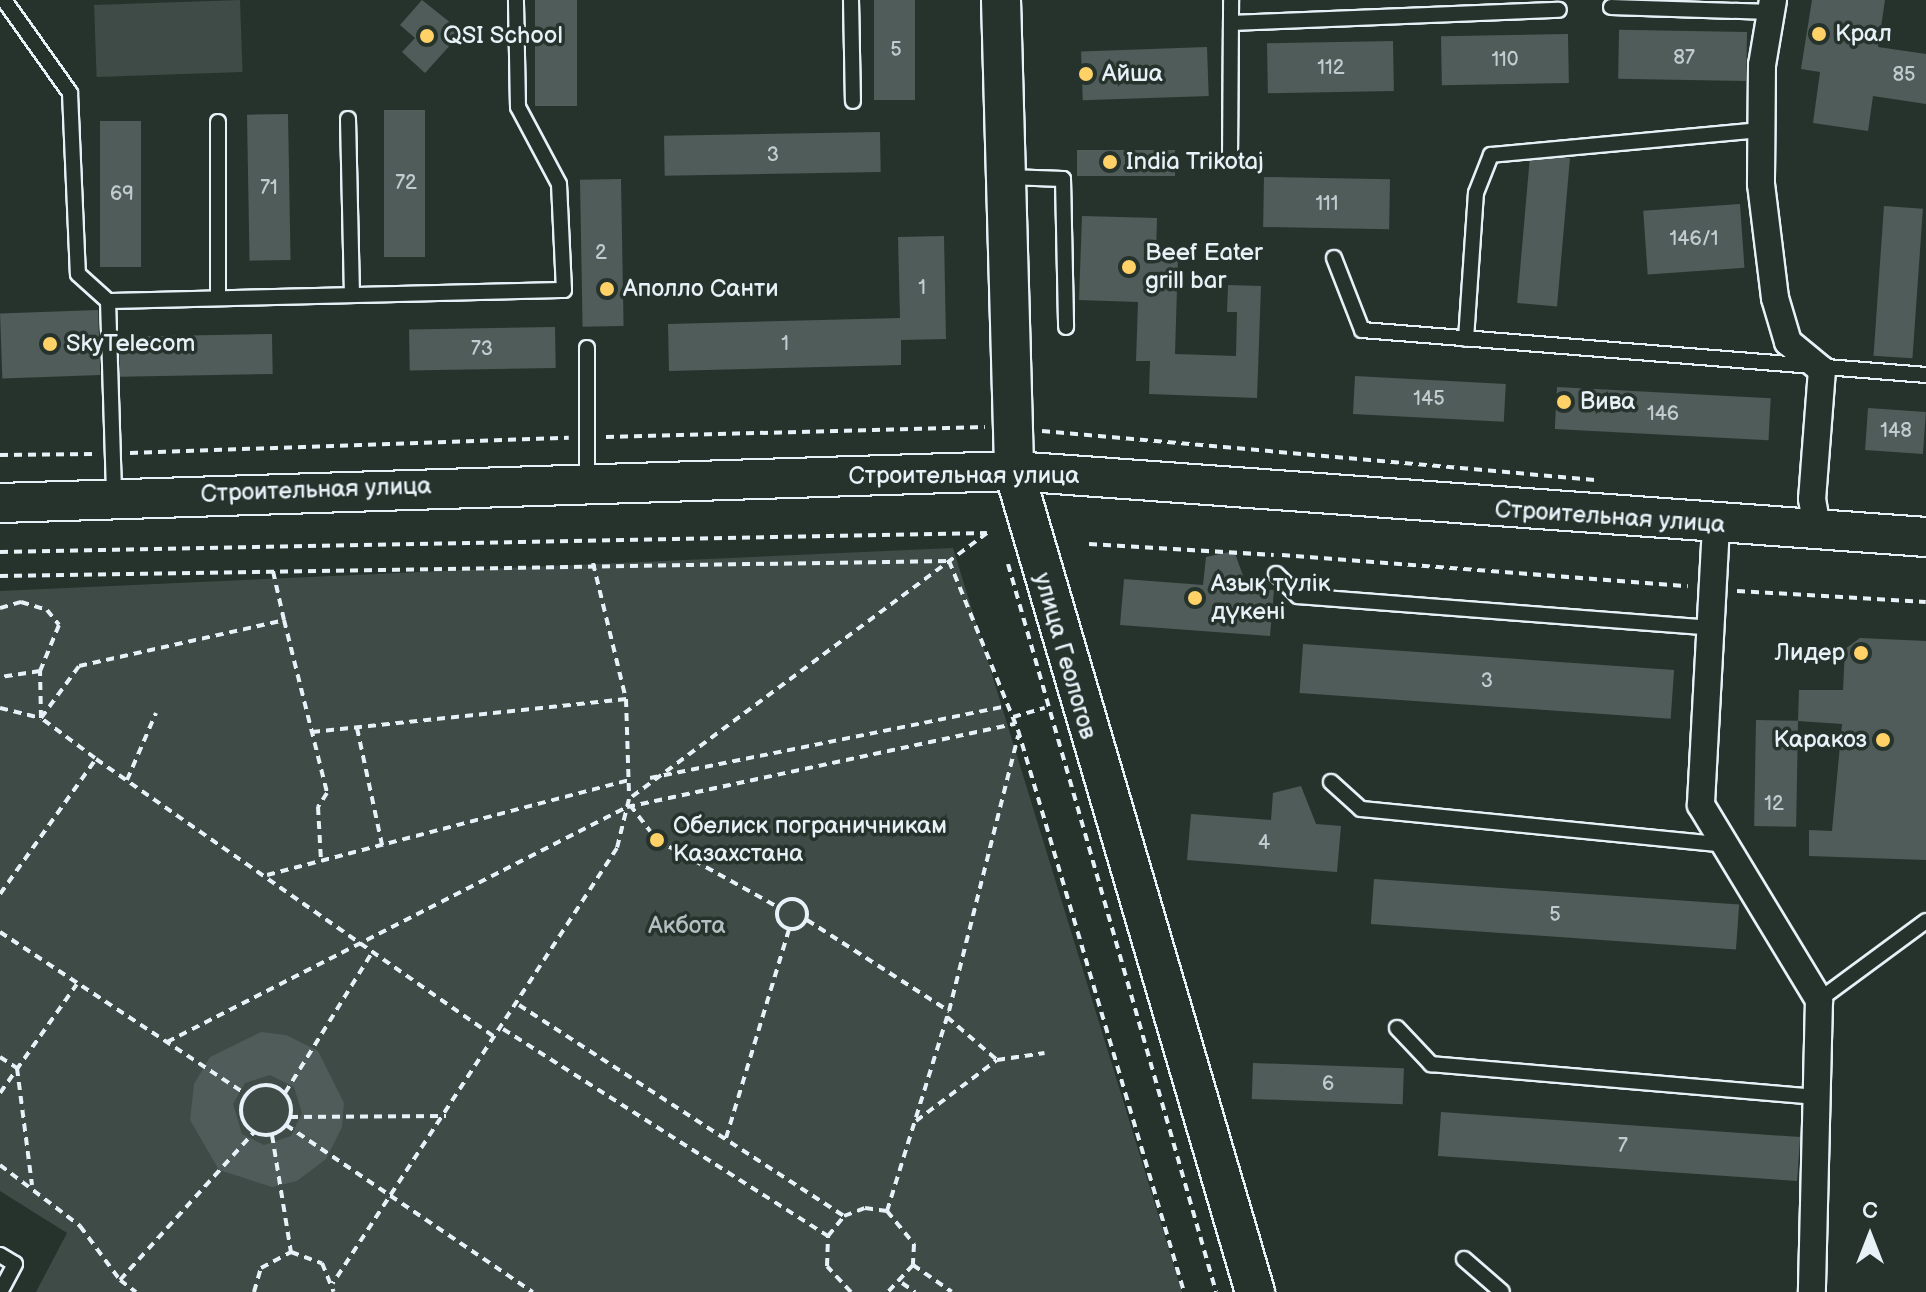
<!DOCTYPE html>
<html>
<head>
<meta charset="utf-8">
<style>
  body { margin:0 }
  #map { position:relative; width:1926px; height:1292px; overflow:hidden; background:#26332d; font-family:"Balsamiq Sans",sans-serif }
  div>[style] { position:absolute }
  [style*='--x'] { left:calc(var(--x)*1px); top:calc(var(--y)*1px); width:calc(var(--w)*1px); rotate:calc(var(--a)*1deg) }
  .green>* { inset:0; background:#3e4b47; transform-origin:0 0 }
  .building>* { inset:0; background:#505c59; transform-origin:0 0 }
  .path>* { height:4px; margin-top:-2px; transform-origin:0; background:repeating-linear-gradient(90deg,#e8f1f8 0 8px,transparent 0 14px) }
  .path>.ring { margin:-2px; padding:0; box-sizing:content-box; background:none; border:4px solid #e8f1f8; border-radius:50% }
  .roads { filter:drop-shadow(2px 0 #e8f1f8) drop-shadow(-2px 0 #e8f1f8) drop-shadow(0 2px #e8f1f8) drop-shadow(0 -2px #e8f1f8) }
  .lane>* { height:14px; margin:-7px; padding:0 7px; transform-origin:7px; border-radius:7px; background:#26332d }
  .street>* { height:26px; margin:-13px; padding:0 13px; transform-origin:13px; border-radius:13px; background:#26332d }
  .secondary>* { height:38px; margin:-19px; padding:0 19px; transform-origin:19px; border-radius:19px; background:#26332d }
  .dots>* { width:22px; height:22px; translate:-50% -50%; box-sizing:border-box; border:4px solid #26332d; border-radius:50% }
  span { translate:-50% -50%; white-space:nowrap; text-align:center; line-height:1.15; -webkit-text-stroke:7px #26332d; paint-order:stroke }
  .number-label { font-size:20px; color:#c2ccd0 }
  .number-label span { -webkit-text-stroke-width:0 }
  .poi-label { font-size:24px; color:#e8f1f8 }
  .left { translate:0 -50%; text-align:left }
  .right { translate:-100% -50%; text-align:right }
  .street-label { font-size:24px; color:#e8f1f8 }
  .park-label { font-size:24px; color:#b5bfc3 }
  .north { position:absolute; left:1830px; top:1196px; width:80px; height:80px; -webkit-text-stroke:6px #26332d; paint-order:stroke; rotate:0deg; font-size:22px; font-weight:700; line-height:32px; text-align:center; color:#e8f1f8 }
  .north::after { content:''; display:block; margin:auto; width:28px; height:36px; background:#e8f1f8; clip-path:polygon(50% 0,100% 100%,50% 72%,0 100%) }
</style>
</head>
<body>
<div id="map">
  <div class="green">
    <i style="left:240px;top:0;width:72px;height:146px;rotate:88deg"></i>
    <i style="clip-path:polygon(953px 548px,1182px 1292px,36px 1292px,67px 1233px,0 1191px,0 591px)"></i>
  </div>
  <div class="building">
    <i style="clip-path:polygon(422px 0,462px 32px,425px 73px,402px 52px,415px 38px,400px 25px)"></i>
    <i style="left:535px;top:0;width:42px;height:106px"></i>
    <i style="left:874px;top:0;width:41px;height:100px"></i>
    <i style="clip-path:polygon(1812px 0,1885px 0,1878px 47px,1926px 54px,1926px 104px,1873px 96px,1868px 131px,1813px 123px,1820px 72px,1801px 69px)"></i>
    <i style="left:1747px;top:32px;width:49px;height:128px;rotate:91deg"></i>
    <i style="left:1568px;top:34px;width:49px;height:127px;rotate:89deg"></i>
    <i style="left:1393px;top:41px;width:50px;height:126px;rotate:89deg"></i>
    <i style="left:1207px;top:47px;width:49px;height:126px;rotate:88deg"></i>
    <i style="left:384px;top:110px;width:41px;height:147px"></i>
    <i style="left:288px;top:114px;width:146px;height:41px;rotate:89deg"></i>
    <i style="left:100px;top:121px;width:41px;height:146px"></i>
    <i style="left:880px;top:132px;width:40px;height:216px;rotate:89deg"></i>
    <i style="left:1175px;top:150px;width:26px;height:98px;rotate:90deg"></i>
    <i style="left:1570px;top:158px;width:149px;height:40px;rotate:95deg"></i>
    <i style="left:1264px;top:177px;width:126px;height:50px;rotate:1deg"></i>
    <i style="left:621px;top:179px;width:147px;height:41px;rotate:89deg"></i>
    <i style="left:1740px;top:204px;width:64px;height:97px;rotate:86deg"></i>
    <i style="left:1884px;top:206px;width:39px;height:150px;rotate:4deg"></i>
    <i style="clip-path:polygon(1082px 216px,1157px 218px,1156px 254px,1178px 255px,1175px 354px,1236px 356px,1237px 312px,1227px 312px,1228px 285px,1261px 286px,1257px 398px,1149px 394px,1150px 361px,1136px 361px,1138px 302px,1079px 300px)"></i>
    <i style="clip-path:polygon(944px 236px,946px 339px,901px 340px,901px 365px,669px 371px,668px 324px,900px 318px,898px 237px)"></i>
    <i style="left:98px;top:310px;width:65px;height:98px;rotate:88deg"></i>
    <i style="left:555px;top:327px;width:41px;height:146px;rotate:89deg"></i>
    <i style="left:272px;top:334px;width:40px;height:153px;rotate:89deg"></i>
    <i style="left:1355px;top:376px;width:151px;height:38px;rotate:3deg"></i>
    <i style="left:1557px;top:387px;width:214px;height:42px;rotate:3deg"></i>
    <i style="left:1868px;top:408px;width:58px;height:42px;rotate:4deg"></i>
    <i style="clip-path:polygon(1234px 551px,1248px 589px,1274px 590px,1270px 636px,1120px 625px,1124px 579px,1203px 585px,1206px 557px)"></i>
    <i style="clip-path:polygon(1860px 638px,1926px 641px,1926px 860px,1809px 856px,1809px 830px,1832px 831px,1842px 724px,1798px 721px,1799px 690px,1843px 690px,1845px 649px)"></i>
    <i style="left:1303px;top:644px;width:372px;height:49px;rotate:4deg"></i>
    <i style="left:1756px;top:720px;width:42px;height:106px;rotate:1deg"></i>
    <i style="clip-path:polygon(1301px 786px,1316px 824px,1341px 826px,1337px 872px,1187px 860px,1191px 814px,1271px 820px,1273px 793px)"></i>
    <i style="left:1374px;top:879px;width:366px;height:45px;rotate:4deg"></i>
    <i style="clip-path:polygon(evenodd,261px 1032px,286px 1035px,318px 1051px,344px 1103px,342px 1127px,326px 1159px,297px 1181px,272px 1187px,219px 1170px,190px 1120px,194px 1084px,210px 1057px,261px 1032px,270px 1075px,294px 1087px,302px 1113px,291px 1136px,264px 1145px,242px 1134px,233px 1104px,245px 1083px,270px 1075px)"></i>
    <i style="left:1253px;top:1063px;width:151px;height:36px;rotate:2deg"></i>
    <i style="left:1441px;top:1112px;width:360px;height:44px;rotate:4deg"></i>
  </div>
  <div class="path">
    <i style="--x:1042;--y:431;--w:555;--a:5.06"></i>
    <i style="--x:606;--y:437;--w:379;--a:-1.5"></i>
    <i style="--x:130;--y:453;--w:439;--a:-2"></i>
    <i style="--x:0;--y:455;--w:94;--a:-0.6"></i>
    <i style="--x:1089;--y:544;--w:185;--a:3.4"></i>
    <i style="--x:0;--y:552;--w:987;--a:-1.1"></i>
    <i style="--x:987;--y:533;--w:446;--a:143.4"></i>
    <i style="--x:629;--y:799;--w:50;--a:103.8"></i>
    <i style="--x:617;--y:848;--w:520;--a:123.14"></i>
    <i style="--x:1282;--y:555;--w:407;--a:4.4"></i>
    <i style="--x:593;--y:563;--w:140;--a:76.4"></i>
    <i style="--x:626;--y:699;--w:98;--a:88.2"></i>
    <i style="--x:1008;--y:564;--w:757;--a:74.05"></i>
    <i style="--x:0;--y:576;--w:949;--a:-0.91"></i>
    <i style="--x:949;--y:561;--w:183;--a:67.8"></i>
    <i style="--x:1018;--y:730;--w:586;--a:73.54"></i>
    <i style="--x:1737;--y:591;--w:189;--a:3.3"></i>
    <i style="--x:0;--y:608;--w:22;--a:-16"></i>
    <i style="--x:21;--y:602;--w:27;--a:17"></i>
    <i style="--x:47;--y:610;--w:19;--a:51"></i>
    <i style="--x:59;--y:625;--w:50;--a:112.4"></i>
    <i style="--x:40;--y:671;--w:40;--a:171.5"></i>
    <i style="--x:284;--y:620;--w:178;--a:76"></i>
    <i style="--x:327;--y:793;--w:17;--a:123"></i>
    <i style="--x:318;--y:807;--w:54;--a:86.8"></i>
    <i style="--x:0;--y:708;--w:42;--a:13.7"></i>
    <i style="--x:41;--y:718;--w:47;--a:-91.2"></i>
    <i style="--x:1013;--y:717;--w:33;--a:-16"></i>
    <i style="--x:357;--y:728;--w:120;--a:77.9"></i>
    <i style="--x:312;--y:732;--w:316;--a:-6"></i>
    <i style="--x:95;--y:758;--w:67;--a:-143.5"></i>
    <i style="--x:41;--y:718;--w:64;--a:-53.8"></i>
    <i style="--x:79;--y:666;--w:210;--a:-12.6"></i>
    <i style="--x:284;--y:620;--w:50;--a:-102.7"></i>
    <i style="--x:650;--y:778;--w:365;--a:-11.4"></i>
    <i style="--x:127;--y:780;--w:73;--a:-66.6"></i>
    <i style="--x:630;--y:805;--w:44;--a:52.4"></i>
    <i style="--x:657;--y:840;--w:138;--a:29"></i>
    <i style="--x:267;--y:875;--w:373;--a:-14.7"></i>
    <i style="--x:0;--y:894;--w:166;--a:-54.6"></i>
    <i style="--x:96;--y:759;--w:488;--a:34.9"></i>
    <i class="ring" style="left:777px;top:899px;width:26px;height:26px"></i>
    <i style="--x:807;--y:920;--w:169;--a:32.7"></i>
    <i style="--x:0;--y:932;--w:295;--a:33.4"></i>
    <i style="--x:519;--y:1005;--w:387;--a:33"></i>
    <i style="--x:947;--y:1017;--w:66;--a:40.7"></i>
    <i style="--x:997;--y:1060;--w:48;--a:-8.5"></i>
    <i style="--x:503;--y:1029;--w:385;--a:32.5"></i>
    <i style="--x:167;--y:1042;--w:517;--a:-27.06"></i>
    <i style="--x:627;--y:807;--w:397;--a:-12.1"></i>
    <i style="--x:0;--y:1057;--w:20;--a:33"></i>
    <i style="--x:17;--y:1068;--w:118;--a:82.7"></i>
    <i class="ring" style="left:241px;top:1085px;width:46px;height:46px"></i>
    <i style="--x:0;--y:1093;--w:133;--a:-54.8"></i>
    <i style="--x:285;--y:1093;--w:167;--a:-58.2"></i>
    <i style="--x:290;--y:1117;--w:156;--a:-0.4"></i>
    <i style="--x:916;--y:1121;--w:101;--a:-37"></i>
    <i style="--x:286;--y:1125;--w:298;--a:34.1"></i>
    <i style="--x:272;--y:1135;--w:119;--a:80.8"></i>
    <i style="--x:726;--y:1138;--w:218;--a:-73.2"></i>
    <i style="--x:0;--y:1165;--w:101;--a:37.3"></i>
    <i style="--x:80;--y:1226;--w:67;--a:53.5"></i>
    <i style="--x:120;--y:1280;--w:200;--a:-47.8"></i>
    <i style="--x:887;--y:1211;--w:209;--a:-72.8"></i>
    <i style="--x:949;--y:1011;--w:284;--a:-75.9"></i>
    <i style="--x:913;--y:1265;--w:47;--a:34.7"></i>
    <i style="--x:120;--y:1280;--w:20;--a:37"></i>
    <i style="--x:902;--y:1283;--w:16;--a:35"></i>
    <i style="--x:254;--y:1292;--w:25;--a:-74"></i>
    <i style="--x:261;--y:1268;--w:34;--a:-28"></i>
    <i style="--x:291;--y:1252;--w:33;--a:20"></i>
    <i style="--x:322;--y:1263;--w:31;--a:68"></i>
    <i style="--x:851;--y:1292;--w:35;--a:-133"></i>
    <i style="--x:827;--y:1266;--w:30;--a:-88"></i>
    <i style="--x:828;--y:1236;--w:26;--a:-51"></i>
    <i style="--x:844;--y:1216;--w:22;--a:-21"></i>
    <i style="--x:865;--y:1208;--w:22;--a:8"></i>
    <i style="--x:887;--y:1211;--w:43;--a:50.7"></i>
    <i style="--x:914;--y:1244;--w:21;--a:93"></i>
    <i style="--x:913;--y:1265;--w:37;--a:133"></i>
  </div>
  <div class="roads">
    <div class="lane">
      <i style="--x:4;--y:0;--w:114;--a:54.6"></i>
      <i style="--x:70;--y:93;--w:181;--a:87.5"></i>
      <i style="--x:78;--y:274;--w:40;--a:42"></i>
      <i style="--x:108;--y:301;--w:194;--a:88.2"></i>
      <i style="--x:851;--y:0;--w:101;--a:88.9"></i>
      <i style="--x:1611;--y:7;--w:160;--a:1.8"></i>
      <i style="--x:1231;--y:23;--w:328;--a:-2.3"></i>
      <i style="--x:348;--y:119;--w:176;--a:88.7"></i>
      <i style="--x:218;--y:122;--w:176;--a:90"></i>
      <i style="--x:1230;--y:159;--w:159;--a:-89.6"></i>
      <i style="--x:1008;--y:177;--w:55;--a:2.1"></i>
      <i style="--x:1063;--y:179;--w:148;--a:88.8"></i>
      <i style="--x:1334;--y:258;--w:77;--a:68.7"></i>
      <i style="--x:1362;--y:330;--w:566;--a:4.56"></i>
      <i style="--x:108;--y:301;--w:456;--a:-1.4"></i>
      <i style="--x:564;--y:290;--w:106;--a:-92.7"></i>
      <i style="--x:559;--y:184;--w:87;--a:-118"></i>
      <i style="--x:518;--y:107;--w:107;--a:-91.1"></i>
      <i style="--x:1466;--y:339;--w:146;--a:-86.1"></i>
      <i style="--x:1476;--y:193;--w:41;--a:-68.5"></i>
      <i style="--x:1491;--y:155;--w:272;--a:-5.3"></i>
      <i style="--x:587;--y:348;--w:134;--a:90"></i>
      <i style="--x:1276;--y:574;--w:31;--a:45"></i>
      <i style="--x:1298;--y:596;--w:415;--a:4.4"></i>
      <i style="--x:1331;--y:782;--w:40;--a:42"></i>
      <i style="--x:1361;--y:809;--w:361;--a:5.6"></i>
      <i style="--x:1819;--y:1000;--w:133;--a:-36.4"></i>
      <i style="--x:1397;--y:1028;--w:50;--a:46.6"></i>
      <i style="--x:1431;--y:1064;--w:389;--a:4.9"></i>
      <i style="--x:0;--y:1255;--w:17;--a:31"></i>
      <i style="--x:15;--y:1264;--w:32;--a:118"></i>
      <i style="--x:1464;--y:1259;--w:50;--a:41"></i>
    </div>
    <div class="street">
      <i style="--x:1773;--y:0;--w:66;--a:99.6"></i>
      <i style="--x:1762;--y:65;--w:119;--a:90.5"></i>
      <i style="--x:1761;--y:184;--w:115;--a:83"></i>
      <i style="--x:1775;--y:298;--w:46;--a:73.5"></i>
      <i style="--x:1788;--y:342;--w:44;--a:39.5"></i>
      <i style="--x:1822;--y:370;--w:129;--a:94.4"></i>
      <i style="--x:1812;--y:499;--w:34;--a:80"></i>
      <i style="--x:1716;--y:526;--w:279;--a:93.1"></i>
      <i style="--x:1701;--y:805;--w:228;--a:58.8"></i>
      <i style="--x:1819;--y:1000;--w:292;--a:91.4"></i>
    </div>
    <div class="secondary">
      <i style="--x:1001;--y:0;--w:471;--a:88.4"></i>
      <i style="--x:1014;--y:471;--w:856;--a:73.64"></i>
      <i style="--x:0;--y:503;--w:1015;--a:-1.81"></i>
      <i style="--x:1014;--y:471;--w:914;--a:4.14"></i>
    </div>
  </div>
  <div class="dots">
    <i style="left:1819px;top:34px;background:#ffd166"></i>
    <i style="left:427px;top:36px;background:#ffd166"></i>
    <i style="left:1086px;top:74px;background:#ffd166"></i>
    <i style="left:1110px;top:162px;background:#ffd166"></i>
    <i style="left:1129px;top:267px;background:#ffd166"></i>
    <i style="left:607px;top:289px;background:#ffd166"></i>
    <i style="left:50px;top:344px;background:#ffd166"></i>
    <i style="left:1564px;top:402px;background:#ffd166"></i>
    <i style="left:1195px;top:598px;background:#ffd166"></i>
    <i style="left:1861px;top:653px;background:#ffd166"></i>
    <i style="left:1883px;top:740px;background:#ffd166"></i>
    <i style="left:657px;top:840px;background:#ffd166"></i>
  </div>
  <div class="number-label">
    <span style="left:896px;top:50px">5</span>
    <span style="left:1684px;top:58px">87</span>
    <span style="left:1505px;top:60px">110</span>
    <span style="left:1331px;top:68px">112</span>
    <span style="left:1904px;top:75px">85</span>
    <span style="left:773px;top:155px">3</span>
    <span style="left:406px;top:183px">72</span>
    <span style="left:269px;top:188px">71</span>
    <span style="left:122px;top:194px">69</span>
    <span style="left:1327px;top:204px">111</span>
    <span style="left:1694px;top:239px">146/1</span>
    <span style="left:601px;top:253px">2</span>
    <span style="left:922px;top:288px">1</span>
    <span style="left:785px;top:344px">1</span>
    <span style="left:482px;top:349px">73</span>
    <span style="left:1429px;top:399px">145</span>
    <span style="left:1663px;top:414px">146</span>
    <span style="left:1896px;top:431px">148</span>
    <span style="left:1487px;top:681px">3</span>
    <span style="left:1774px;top:804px">12</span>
    <span style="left:1264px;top:843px">4</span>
    <span style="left:1555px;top:915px">5</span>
    <span style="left:1328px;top:1084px">6</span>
    <span style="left:1623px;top:1146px">7</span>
  </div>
  <div class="poi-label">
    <span class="left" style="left:1835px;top:34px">Крал</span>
    <span class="left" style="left:443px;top:36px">QSI School</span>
    <span class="left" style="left:1102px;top:74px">Айша</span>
    <span class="left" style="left:1126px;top:162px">India Trikotaj</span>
    <span class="left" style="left:1145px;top:267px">Beef Eater<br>grill bar</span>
    <span class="left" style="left:623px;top:289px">Аполло Санти</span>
    <span class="left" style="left:66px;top:344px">SkyTelecom</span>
    <span class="left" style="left:1580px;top:402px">Вива</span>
    <span class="left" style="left:1211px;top:598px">Азық түлік<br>дүкені</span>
    <span class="right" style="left:1845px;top:653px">Лидер</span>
    <span class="right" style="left:1867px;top:740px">Каракоз</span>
    <span class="left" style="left:673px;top:840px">Обелиск пограничникам<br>Казахстана</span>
  </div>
  <div class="street-label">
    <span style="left:964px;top:476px">Строительная улица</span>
    <span style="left:316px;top:490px;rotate:-2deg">Строительная улица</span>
    <span style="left:1610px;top:517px;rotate:4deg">Строительная улица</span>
    <span style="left:1065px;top:656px;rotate:74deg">улица Геологов</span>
  </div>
  <div class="park-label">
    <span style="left:687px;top:926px">Акбота</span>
  </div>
  <div class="north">С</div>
</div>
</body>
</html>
